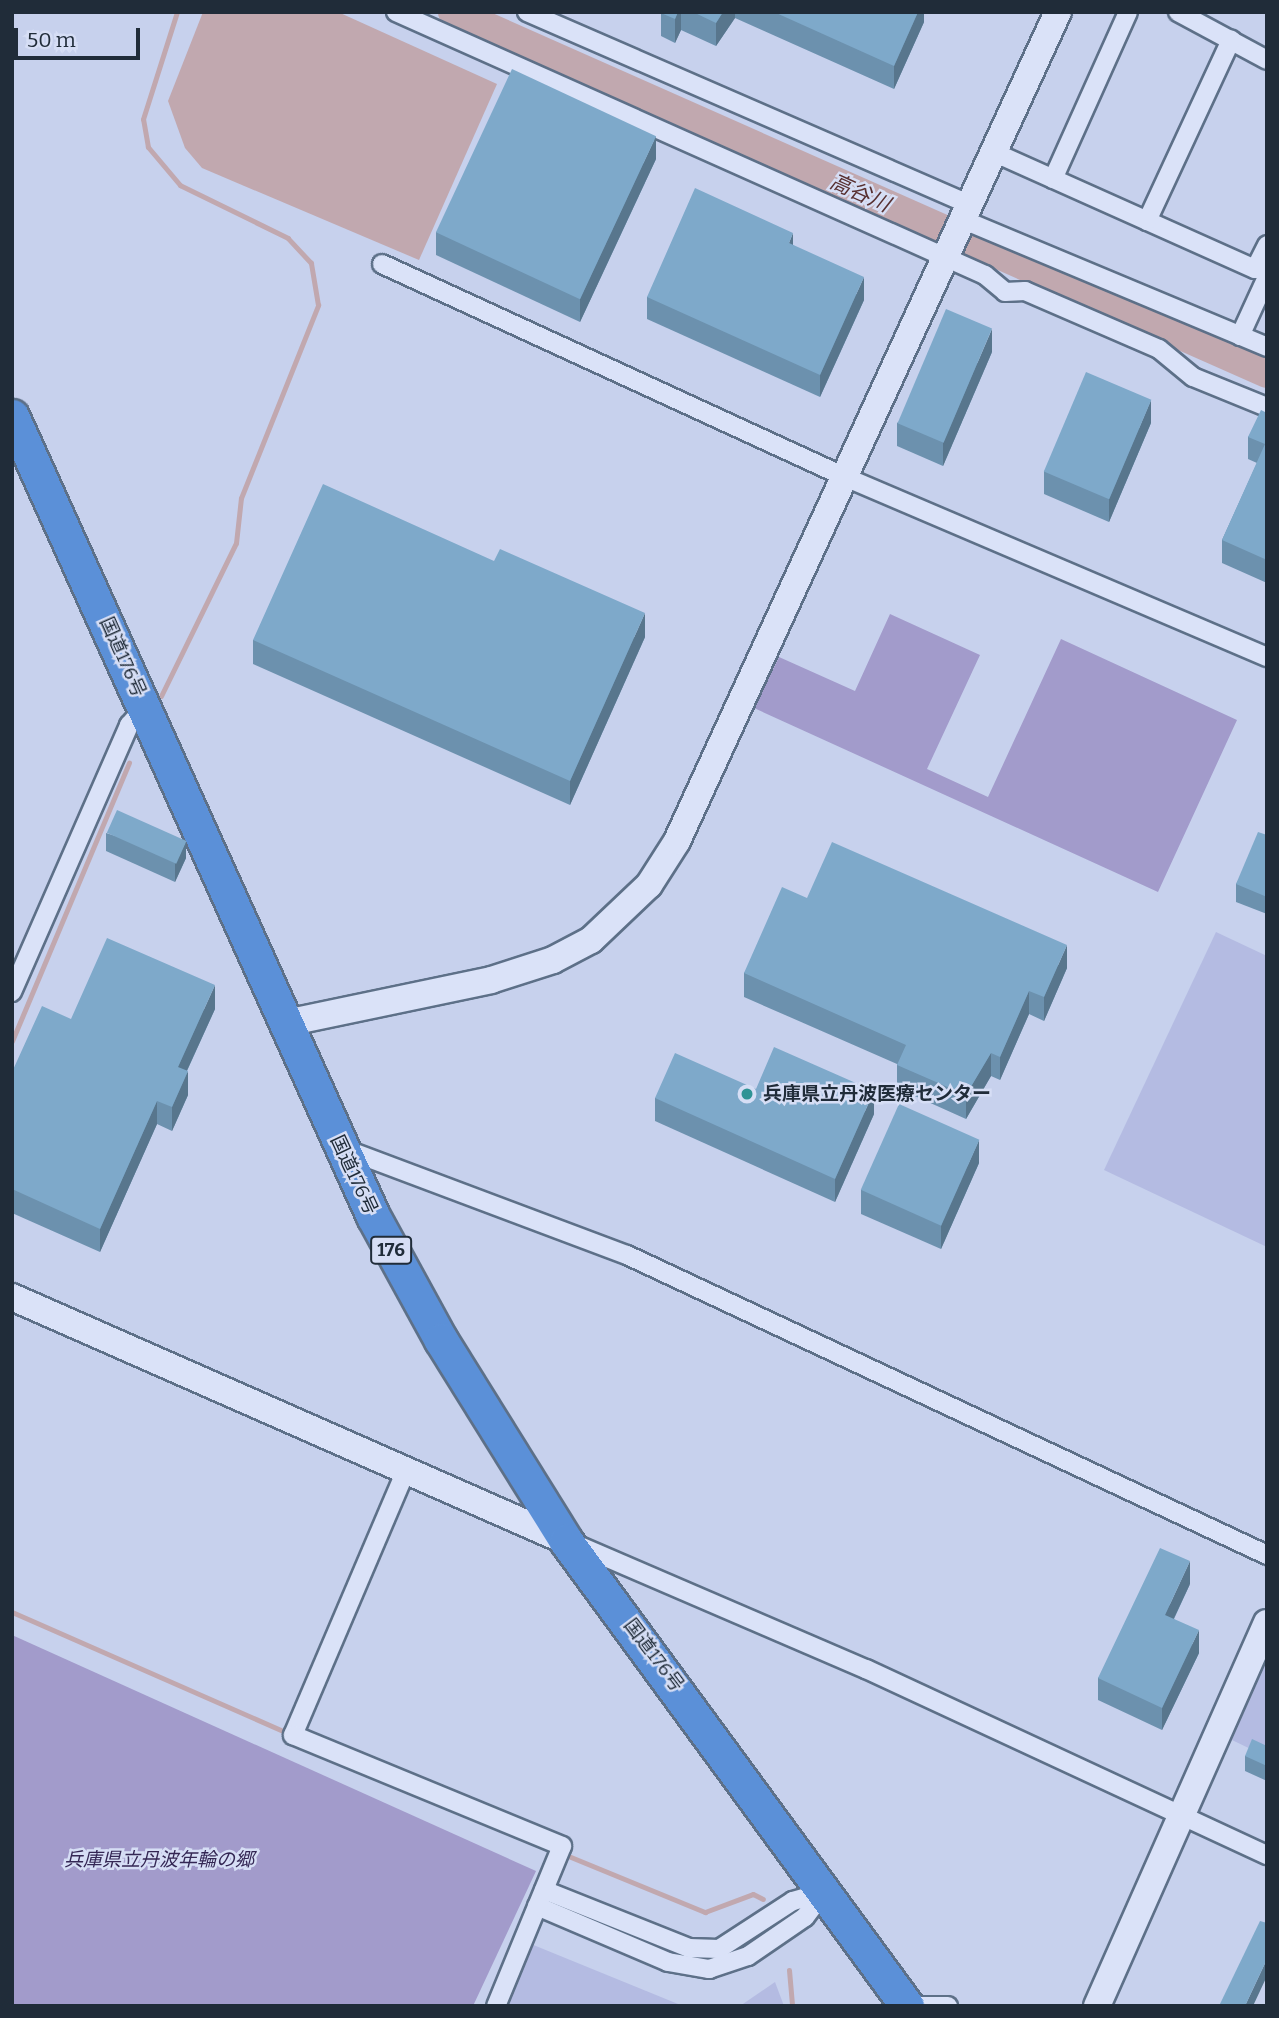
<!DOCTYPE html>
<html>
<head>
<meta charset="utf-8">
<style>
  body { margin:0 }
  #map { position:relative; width:1279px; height:2018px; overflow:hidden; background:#c7d1ed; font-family:Bitter,"Noto Sans JP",serif }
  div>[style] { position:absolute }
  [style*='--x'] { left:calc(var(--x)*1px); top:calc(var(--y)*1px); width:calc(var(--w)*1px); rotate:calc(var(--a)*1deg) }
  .farmland>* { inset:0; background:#b4bbe2 }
  .green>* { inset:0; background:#a29bcb }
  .water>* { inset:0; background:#c1a8af }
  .stream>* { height:5px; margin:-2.5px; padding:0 2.5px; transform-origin:2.5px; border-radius:2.5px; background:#c1a8af }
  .river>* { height:30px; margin:-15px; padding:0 15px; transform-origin:15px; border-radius:15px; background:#c1a8af }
  .roads { filter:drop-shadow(2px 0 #5d7088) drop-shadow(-2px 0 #5d7088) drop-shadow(0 2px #5d7088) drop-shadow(0 -2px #5d7088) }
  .street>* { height:18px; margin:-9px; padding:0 9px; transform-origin:9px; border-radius:9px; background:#dae2f8 }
  .secondary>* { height:26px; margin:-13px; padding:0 13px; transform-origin:13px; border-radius:13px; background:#dae2f8 }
  .highway>* { height:33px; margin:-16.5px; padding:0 16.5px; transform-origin:16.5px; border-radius:16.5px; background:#5b90d8 }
  .wall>* { inset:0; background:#6c91ae }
  .shaded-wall>* { inset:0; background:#58768d }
  .building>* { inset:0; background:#7ea9ca; transform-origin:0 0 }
  .dots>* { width:19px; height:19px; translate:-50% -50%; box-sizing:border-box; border:4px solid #d6def5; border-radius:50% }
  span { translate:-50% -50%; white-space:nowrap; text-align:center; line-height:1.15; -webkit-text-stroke:5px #d6def5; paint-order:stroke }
  .shield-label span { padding:2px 5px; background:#d6def5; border:2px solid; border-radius:5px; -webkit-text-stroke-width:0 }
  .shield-label { font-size:18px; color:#202c39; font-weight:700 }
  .street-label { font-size:19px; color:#202c39 }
  .poi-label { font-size:19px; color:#202c39; font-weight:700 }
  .left { translate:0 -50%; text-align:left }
  .park-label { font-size:19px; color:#342754; font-style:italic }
  .water-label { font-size:21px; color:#583031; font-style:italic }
  .frame { position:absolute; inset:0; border:14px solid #202c39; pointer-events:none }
  .scale { position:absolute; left:14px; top:28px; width:126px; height:32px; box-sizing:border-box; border:4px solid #202c39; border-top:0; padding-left:9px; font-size:21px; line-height:24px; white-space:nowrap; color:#202c39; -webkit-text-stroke:5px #d6def5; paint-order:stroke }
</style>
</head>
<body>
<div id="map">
  <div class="farmland">
    <i style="clip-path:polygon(1216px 932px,1267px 956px,1267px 1247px,1104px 1170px)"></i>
    <i style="clip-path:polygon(1267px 1657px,1267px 1757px,1232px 1740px)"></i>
    <i style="clip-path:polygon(531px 1944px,683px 2006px,506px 2006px)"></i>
    <i style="clip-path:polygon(775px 1982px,784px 2006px,740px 2006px)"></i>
  </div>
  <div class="green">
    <i style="clip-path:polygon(890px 614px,980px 655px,927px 769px,988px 797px,1061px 639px,1237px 720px,1158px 892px,754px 708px,779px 657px,855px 691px)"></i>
    <i style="clip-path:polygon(12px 1635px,536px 1871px,473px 2006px,12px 2006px)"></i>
  </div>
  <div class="water">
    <i style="clip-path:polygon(203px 12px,338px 12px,497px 84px,419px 260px,202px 168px,185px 148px,168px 101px)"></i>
  </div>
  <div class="stream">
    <i style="--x:161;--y:696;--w:170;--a:-63.9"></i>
    <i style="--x:236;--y:543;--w:45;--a:-83.7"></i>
    <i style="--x:241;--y:498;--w:208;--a:-68.2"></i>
    <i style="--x:318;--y:305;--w:43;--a:-99.5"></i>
    <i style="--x:311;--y:263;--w:34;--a:-133"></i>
    <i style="--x:288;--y:238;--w:120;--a:-153.9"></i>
    <i style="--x:180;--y:185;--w:50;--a:-130.1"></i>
    <i style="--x:148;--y:147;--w:28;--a:-100"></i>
    <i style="--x:143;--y:119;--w:112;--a:-72.4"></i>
    <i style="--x:12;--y:1041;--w:302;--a:-67.2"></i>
    <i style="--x:12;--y:1612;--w:304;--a:23.7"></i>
    <i style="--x:561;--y:1853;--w:156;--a:22.3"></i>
    <i style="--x:705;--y:1912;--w:51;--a:-20.6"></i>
    <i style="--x:753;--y:1894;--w:11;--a:27"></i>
    <i style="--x:789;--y:1970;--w:36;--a:85"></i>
  </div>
  <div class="river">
    <i style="--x:453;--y:12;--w:890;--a:23.92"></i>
  </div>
  <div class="roads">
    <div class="street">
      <i style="--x:396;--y:12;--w:645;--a:24.06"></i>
      <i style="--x:985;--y:275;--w:26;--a:40"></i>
      <i style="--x:1005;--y:292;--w:20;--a:-3"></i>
      <i style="--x:1025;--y:291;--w:146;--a:23.4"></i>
      <i style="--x:1159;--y:349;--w:44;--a:39.5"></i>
      <i style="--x:1193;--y:377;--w:80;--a:22.1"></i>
      <i style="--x:527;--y:12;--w:480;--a:23.5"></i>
      <i style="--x:1178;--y:12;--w:101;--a:28.3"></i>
      <i style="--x:991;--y:151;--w:289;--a:24.1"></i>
      <i style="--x:1255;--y:269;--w:27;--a:-63"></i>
      <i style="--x:1053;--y:179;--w:183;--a:-65.8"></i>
      <i style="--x:959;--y:218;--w:334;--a:22.7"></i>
      <i style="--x:1147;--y:221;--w:200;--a:-65.1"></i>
      <i style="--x:382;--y:264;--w:510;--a:24.7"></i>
      <i style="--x:845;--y:477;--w:459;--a:23.1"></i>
      <i style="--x:1240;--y:336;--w:65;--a:-65.4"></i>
      <i style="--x:12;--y:992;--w:292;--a:-66.3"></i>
      <i style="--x:129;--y:725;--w:24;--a:-48"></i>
      <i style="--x:342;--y:1148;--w:304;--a:20.6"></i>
      <i style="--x:627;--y:1255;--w:707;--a:25.11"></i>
      <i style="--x:404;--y:1475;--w:283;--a:113.1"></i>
      <i style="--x:293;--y:1735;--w:291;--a:22.4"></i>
      <i style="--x:562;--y:1846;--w:173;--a:112.4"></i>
      <i style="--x:573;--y:1543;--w:319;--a:23.3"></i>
      <i style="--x:866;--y:1669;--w:442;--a:24.9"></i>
      <i style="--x:544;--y:1890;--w:156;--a:21.8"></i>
      <i style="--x:689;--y:1948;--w:30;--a:2"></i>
      <i style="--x:719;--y:1949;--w:88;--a:-33"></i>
      <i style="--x:793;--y:1901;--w:32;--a:-16"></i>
      <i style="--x:537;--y:1906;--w:142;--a:23.1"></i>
      <i style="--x:668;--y:1962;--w:42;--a:9.7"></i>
      <i style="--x:709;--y:1969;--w:41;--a:-18.4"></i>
      <i style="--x:748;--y:1956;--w:69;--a:-34.4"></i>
      <i style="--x:805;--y:1917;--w:31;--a:-53"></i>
      <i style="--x:915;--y:2006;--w:33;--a:0"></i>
    </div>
    <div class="secondary">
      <i style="--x:286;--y:1023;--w:209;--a:-11.8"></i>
      <i style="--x:491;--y:980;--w:65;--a:-17.9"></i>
      <i style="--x:553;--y:960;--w:43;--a:-27.8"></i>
      <i style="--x:591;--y:940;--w:80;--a:-43.5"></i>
      <i style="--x:649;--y:885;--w:52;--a:-57.5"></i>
      <i style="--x:677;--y:841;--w:912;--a:-65.32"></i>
      <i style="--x:12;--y:1297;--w:605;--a:23.77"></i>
      <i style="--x:1097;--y:2006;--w:419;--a:-66.1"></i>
    </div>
    <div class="highway">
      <i style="--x:12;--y:416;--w:878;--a:65.71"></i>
      <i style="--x:373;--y:1216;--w:141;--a:61.3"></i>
      <i style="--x:441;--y:1340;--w:237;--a:58.1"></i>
      <i style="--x:566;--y:1541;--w:577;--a:53.75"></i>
    </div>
  </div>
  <div class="wall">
    <i style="clip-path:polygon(661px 12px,924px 12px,924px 22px,894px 89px,735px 18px,716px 46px,681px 30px,675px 43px,661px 36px)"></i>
    <i style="clip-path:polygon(656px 159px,580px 322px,436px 255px,436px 232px)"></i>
    <i style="clip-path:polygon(793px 245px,864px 300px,820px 397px,647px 319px,647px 297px)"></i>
    <i style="clip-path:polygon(992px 352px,943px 466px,897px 446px,897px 423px)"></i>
    <i style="clip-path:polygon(1267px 413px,1267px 583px,1222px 563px,1222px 540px,1257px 463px,1248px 459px,1248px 437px)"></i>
    <i style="clip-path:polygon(1151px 423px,1109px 522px,1044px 494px,1044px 471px)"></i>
    <i style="clip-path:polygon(645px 637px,570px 805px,253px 664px,253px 640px)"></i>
    <i style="clip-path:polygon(106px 833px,186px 858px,175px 882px,106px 851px)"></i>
    <i style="clip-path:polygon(1267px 835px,1267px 914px,1236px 902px,1236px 884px)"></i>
    <i style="clip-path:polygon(807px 898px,1067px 968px,1044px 1021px,1029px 1014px,1000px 1080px,991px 1076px,966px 1119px,897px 1088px,897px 1064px,744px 997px,744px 973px)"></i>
    <i style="clip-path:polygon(215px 1009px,187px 1071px,188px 1095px,172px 1131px,157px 1124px,100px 1252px,12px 1213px,12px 1072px,71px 1019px)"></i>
    <i style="clip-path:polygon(756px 1089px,874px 1114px,835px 1202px,655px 1121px,655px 1098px)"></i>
    <i style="clip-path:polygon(979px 1163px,941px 1249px,861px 1214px,861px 1190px)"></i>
    <i style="clip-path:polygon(1190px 1584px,1174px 1619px,1199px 1653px,1162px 1730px,1098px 1700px,1098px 1678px)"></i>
    <i style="clip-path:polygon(1267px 1746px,1267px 1781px,1245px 1771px,1245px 1756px)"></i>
  </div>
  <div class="shaded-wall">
    <i style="clip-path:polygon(678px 12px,681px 12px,681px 30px,675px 43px,675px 19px)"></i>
    <i style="clip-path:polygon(723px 12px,735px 12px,735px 18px,716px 46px,716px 23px)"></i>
    <i style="clip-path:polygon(918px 12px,924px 12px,924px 22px,894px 89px,894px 66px)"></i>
    <i style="clip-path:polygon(656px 136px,656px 159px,580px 322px,580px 299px)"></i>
    <i style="clip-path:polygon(793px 233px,793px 255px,789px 243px)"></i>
    <i style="clip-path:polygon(864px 277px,864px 300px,820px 397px,820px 375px)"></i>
    <i style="clip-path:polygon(992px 329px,992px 352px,943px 466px,943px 443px)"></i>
    <i style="clip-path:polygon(1151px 400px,1151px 423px,1109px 522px,1109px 499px)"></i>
    <i style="clip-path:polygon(645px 613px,645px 637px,570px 805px,570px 781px)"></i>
    <i style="clip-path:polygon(186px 841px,186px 858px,175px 882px,175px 864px)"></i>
    <i style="clip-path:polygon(1067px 945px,1067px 968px,1044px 1021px,1044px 997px)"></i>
    <i style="clip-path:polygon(215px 985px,215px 1009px,178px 1090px,178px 1067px)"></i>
    <i style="clip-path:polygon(1029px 991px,1029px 1014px,1000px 1080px,1000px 1057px)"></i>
    <i style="clip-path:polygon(991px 1053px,991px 1076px,966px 1119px,966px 1095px)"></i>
    <i style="clip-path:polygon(188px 1071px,188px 1095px,172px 1131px,172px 1107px)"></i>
    <i style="clip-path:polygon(874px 1091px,874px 1114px,835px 1202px,835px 1179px)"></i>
    <i style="clip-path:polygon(157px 1101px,157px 1124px,100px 1252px,100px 1229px)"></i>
    <i style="clip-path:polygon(979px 1140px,979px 1163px,941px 1249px,941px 1225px)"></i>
    <i style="clip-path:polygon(1190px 1561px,1190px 1584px,1165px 1637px,1165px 1615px)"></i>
    <i style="clip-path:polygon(1199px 1630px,1199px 1653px,1162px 1730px,1162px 1708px)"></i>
    <i style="clip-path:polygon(1267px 1959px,1267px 1976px,1253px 2006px,1245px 2006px)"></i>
  </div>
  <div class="building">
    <i style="clip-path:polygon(661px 12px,678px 12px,675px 19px,661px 13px)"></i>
    <i style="clip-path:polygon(693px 12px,723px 12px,716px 23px)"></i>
    <i style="clip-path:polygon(774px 12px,918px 12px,894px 66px)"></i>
    <i style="left:512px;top:69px;width:159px;height:180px;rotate:25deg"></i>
    <i style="clip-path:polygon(695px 188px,793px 233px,789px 243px,864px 277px,820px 375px,647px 297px)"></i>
    <i style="left:946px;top:309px;width:50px;height:124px;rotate:23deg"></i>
    <i style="left:1086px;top:372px;width:71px;height:108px;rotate:23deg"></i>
    <i style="clip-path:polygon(1261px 410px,1267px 413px,1267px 560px,1222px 540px,1265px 444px,1248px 437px)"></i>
    <i style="clip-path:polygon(323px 484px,494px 561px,500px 549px,645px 613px,570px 781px,253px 640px)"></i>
    <i style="left:117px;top:810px;width:76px;height:25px;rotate:24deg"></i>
    <i style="clip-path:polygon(1258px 832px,1267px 835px,1267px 897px,1236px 884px)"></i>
    <i style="clip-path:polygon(832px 842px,1067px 945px,1044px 997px,1029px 991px,1000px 1057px,991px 1053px,966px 1095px,897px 1065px,906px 1045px,744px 973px,782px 887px,807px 898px)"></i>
    <i style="clip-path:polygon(107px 938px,215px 985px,178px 1067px,188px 1071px,172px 1107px,157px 1101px,100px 1229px,12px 1189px,12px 1072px,42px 1006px,71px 1019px)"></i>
    <i style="clip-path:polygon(774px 1047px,874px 1091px,835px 1179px,655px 1098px,675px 1053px,756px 1089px)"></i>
    <i style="left:899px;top:1104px;width:88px;height:94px;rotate:24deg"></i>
    <i style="clip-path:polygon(1160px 1548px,1190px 1561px,1165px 1615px,1199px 1630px,1162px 1708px,1098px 1678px)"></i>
    <i style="clip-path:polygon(1252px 1739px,1267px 1746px,1267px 1766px,1245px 1756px)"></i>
    <i style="clip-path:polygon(1260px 1921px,1267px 1923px,1267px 1959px,1245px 2006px,1219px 2006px)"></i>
  </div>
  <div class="dots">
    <i style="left:747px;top:1094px;background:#2f9395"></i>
  </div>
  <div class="shield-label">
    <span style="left:391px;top:1250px">176</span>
  </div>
  <div class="street-label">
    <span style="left:123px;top:657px;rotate:66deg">国道176号</span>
    <span style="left:354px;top:1175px;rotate:65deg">国道176号</span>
    <span style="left:654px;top:1655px;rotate:53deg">国道176号</span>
  </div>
  <div class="poi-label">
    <span class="left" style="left:763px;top:1094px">兵庫県立丹波医療センター</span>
  </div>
  <div class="park-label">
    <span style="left:159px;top:1860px">兵庫県立丹波年輪の郷</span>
  </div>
  <div class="water-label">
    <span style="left:860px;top:193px;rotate:24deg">高谷川</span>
  </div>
  <div class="frame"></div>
  <div class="scale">50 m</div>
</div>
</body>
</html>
